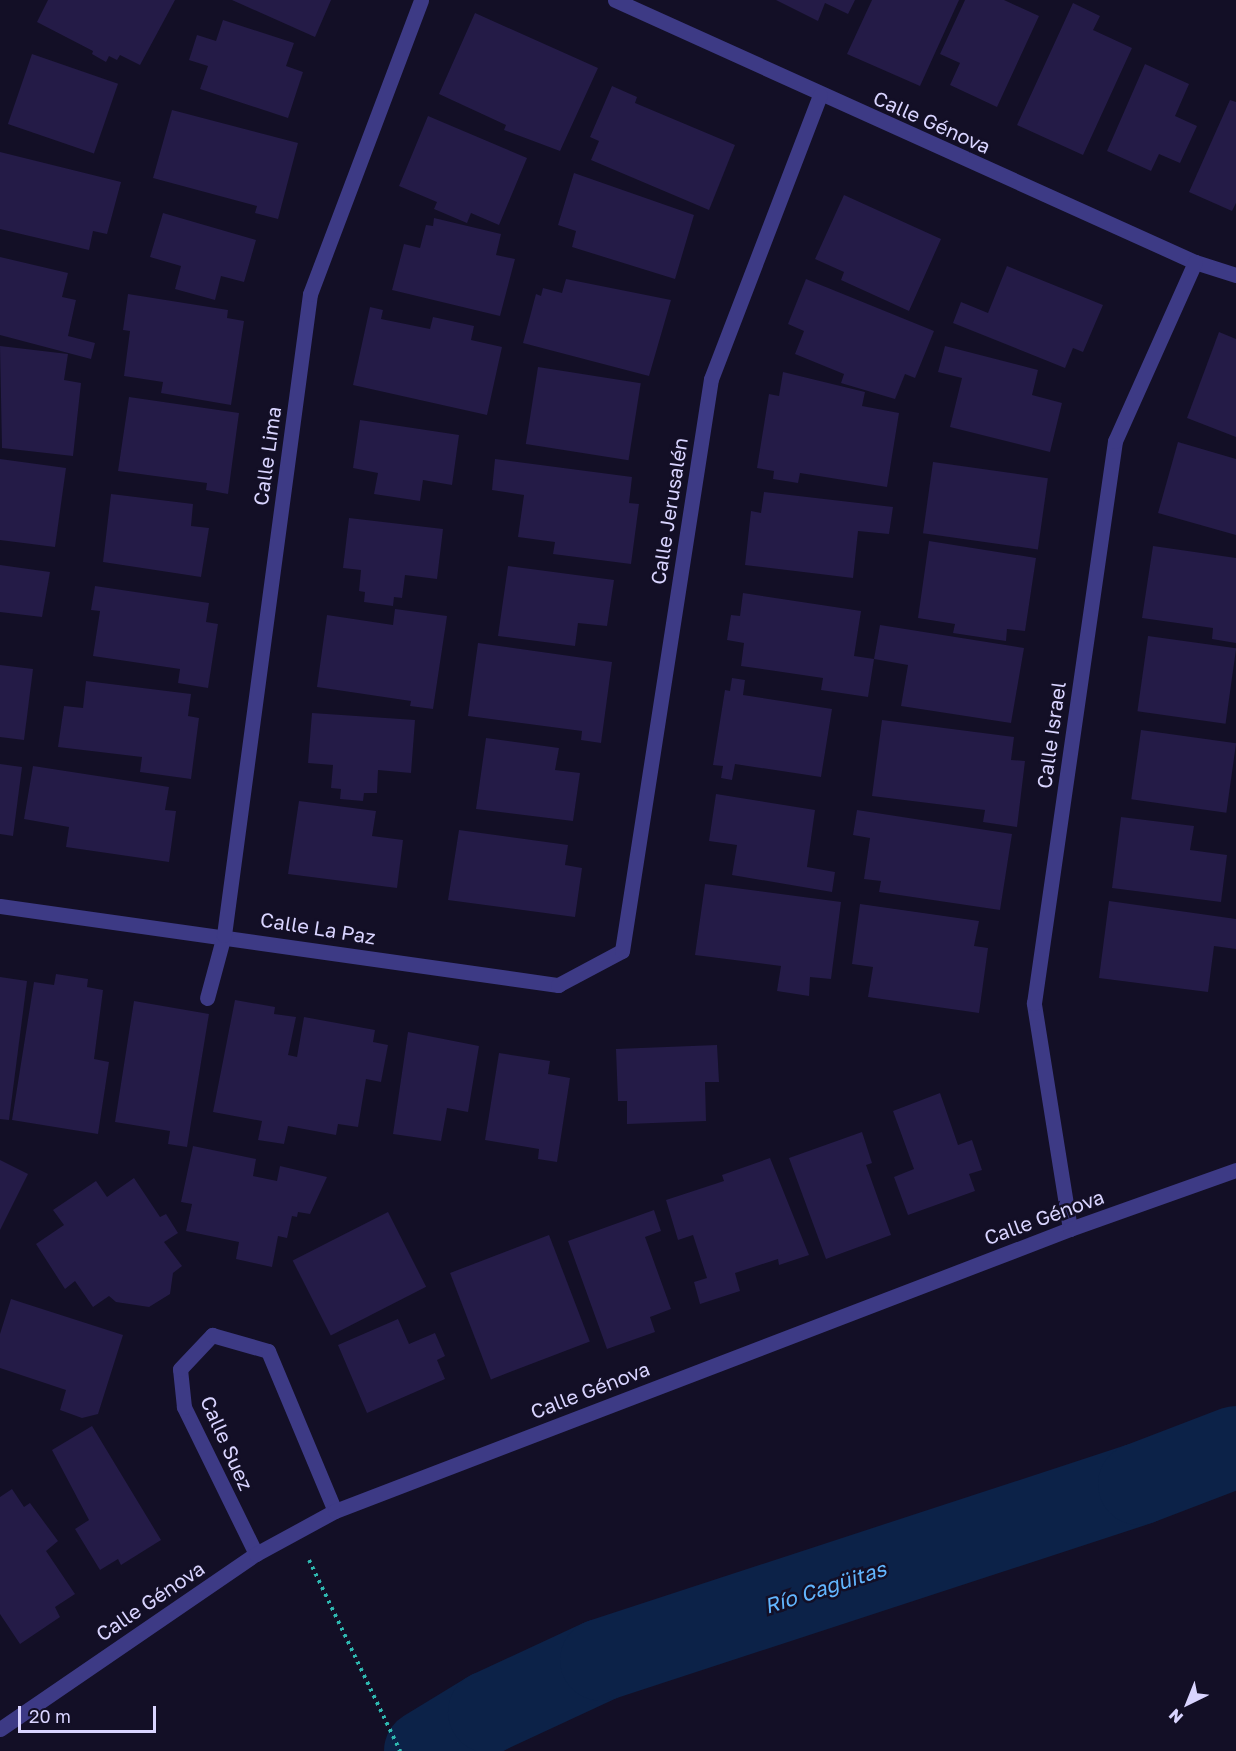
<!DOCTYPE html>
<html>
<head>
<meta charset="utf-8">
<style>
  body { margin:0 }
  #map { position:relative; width:1236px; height:1751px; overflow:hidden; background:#130f26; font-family:"Golos Text",sans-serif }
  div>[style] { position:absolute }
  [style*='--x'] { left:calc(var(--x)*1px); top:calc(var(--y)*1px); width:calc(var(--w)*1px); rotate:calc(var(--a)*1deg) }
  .river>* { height:82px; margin:-41px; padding:0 41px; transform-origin:41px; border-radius:41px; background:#0c2248 }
  .building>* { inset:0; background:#241b47; transform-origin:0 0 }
  .path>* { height:4px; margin-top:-2px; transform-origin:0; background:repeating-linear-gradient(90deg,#2fb8b0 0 3px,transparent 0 7.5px) }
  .street>* { height:15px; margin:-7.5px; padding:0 7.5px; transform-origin:7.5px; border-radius:7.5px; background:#3d3a85 }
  span { translate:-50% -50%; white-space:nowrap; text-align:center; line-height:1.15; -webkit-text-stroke:5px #130f26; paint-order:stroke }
  .street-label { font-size:20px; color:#d9d4ff }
  .water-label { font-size:21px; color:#62b6ff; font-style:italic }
  .north { position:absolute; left:1158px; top:1673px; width:60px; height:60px; -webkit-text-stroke:4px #130f26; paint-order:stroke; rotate:223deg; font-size:16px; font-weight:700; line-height:24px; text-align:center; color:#d9d4ff }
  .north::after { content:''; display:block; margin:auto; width:21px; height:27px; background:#d9d4ff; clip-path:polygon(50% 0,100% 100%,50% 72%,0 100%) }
  .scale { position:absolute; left:18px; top:1706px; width:138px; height:27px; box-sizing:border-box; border:3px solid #d9d4ff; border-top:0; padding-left:8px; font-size:18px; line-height:21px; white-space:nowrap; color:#d9d4ff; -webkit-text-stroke:4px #130f26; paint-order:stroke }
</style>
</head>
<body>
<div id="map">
  <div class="river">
    <i style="--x:425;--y:1751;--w:75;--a:-31.4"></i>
    <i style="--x:489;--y:1712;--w:123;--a:-24.9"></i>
    <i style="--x:601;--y:1660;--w:566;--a:-18.11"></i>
    <i style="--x:1139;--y:1484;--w:104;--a:-20.9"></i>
  </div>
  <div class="building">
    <i style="clip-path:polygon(48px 0,175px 0,140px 65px,120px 55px,117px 60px,109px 56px,106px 62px,92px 54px,93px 51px,37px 22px)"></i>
    <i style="clip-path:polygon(232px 0,331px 0,315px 37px)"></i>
    <i style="clip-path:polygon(776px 0,855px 0,848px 14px,825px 3px,818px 21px)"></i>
    <i style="clip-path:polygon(872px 0,959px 0,920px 86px,847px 54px)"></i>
    <i style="clip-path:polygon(965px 0,1004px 0,1039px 16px,997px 107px,950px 85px,960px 63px,940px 54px)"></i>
    <i style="clip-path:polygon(1073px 3px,1100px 16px,1093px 30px,1132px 48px,1083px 155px,1017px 125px)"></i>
    <i style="clip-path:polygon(475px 13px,598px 68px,560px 151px,504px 130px,506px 125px,439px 94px)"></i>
    <i style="clip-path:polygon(223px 20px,294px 43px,286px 66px,303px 72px,288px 118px,200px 89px,208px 66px,189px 60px,197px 35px,216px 41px)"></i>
    <i style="left:32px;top:54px;width:91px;height:74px;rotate:19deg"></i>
    <i style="clip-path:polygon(1145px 64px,1189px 84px,1175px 116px,1197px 126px,1180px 163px,1159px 154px,1151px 171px,1107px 151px)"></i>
    <i style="clip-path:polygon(612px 86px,637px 97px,635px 103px,735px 145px,709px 210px,591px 160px,599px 141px,590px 137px)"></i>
    <i style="clip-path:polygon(1230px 100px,1236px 102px,1236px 203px,1232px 211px,1189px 192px)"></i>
    <i style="clip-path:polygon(172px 110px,298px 143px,278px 219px,255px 213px,257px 206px,153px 178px)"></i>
    <i style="clip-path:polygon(428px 116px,527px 158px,499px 225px,471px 213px,467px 223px,434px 209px,437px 202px,399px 186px)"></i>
    <i style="clip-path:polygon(0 152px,121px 182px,107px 234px,93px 231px,89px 250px,0 229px)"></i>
    <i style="clip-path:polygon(574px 173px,694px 215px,675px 279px,572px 247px,576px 231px,558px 225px)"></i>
    <i style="clip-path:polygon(844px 195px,941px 239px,909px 311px,841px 280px,844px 272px,815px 259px)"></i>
    <i style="clip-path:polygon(163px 213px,256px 240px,244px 282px,221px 276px,215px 300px,175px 289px,181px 266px,150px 257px)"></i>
    <i style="clip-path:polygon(434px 218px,501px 234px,496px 255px,515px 259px,500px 316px,392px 290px,404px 244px,420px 248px,426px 225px,433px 226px)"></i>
    <i style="clip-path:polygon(0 257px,68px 273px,62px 297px,76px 300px,68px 336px,95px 343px,91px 359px,0 335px)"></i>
    <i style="clip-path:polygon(1007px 266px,1103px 305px,1083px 352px,1073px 348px,1065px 368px,953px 323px,961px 302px,988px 313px)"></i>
    <i style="clip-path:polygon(566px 279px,671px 300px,649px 376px,523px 343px,536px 294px,541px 296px,543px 288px,562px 293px)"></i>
    <i style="clip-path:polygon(806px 279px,934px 331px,915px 378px,905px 374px,895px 399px,841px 383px,844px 374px,795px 354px,804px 331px,788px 324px)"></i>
    <i style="clip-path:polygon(128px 294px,228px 310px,227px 318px,244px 321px,231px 405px,161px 393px,163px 382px,124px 376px,130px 331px,123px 330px)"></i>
    <i style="clip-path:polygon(370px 307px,383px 310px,381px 319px,430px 329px,433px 317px,474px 326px,471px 340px,502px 347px,487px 415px,353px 385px)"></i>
    <i style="clip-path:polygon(1219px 332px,1236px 339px,1236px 437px,1187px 418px)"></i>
    <i style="clip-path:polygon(0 346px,68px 354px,64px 380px,81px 383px,73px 456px,2px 448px)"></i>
    <i style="clip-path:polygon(945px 346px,1038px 370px,1032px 395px,1062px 403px,1050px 452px,950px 427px,962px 378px,938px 372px)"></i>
    <i style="left:538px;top:367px;width:104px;height:78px;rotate:9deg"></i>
    <i style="clip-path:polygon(783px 372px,865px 392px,862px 406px,899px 413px,887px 487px,800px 473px,798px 483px,773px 479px,774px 471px,757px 468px,769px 394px,779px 396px)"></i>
    <i style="clip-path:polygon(129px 397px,239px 413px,228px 494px,206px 490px,207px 483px,118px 471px)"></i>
    <i style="clip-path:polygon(360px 420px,459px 435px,452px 485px,423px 480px,420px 501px,374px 494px,378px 473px,353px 468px)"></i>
    <i style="clip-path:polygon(1178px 442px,1236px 459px,1236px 535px,1158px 513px)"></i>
    <i style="clip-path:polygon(0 459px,66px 468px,55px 547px,0 540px)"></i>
    <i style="clip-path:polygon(495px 459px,632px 477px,629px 503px,639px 504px,631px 564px,553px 554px,555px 542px,518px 537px,524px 495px,492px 490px)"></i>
    <i style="left:933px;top:462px;width:116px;height:72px;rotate:8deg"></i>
    <i style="clip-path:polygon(764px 492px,893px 507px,889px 534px,858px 531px,853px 578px,745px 565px,751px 511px,761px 513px)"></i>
    <i style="clip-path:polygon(111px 494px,193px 504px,191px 526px,209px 528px,201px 577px,103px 562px)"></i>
    <i style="clip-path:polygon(349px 518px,443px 529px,437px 579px,405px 575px,402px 598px,394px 597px,393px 606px,364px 602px,365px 592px,359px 591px,361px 570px,343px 568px)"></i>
    <i style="clip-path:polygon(929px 541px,1036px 558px,1025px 631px,1007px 629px,1006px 641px,953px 633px,955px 624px,918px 618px)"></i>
    <i style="clip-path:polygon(1153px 546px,1236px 558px,1236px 643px,1212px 639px,1213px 628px,1142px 618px)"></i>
    <i style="clip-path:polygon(0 565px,50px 572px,42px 617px,0 612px)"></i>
    <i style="clip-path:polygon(508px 566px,614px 580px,607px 626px,578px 623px,575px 646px,498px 636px)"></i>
    <i style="clip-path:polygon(95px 586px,209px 603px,206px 622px,218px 624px,208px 688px,178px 683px,180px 669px,93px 656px,100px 611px,91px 610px)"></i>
    <i style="clip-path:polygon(743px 593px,861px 611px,854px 656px,874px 659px,868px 697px,821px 690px,823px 678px,741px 666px,744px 643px,727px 640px,731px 615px,740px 616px)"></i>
    <i style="clip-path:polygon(395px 609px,447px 616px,433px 709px,410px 706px,411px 701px,317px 687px,327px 615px,393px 625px)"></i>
    <i style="clip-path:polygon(880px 625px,1024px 648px,1011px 723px,901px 706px,908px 665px,874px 659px)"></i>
    <i style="left:1148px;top:636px;width:89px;height:76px;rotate:8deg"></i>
    <i style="clip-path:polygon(478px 643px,612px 662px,601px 743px,581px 740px,582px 731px,468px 716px)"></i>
    <i style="clip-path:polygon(0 665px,33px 669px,24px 740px,0 737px)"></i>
    <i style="clip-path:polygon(732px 678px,745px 680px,743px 695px,832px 709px,821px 777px,735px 764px,732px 780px,721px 778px,723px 766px,713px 765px,725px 690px,730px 691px)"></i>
    <i style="clip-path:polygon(86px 681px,191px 694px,188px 716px,199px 718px,191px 779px,140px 772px,142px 757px,58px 747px,64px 706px,83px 708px)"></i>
    <i style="clip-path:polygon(312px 713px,415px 720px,411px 773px,378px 770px,377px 793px,364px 793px,363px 801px,340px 799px,341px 789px,331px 788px,333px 765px,308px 763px)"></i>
    <i style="clip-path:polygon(882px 720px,1014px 737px,1011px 760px,1025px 761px,1017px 827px,983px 822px,985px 810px,872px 796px)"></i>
    <i style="left:1141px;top:730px;width:96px;height:70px;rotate:8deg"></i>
    <i style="clip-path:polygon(486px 738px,559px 748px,555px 770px,580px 773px,573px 821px,476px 809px)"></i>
    <i style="clip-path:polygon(0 764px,22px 767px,13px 836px,0 834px)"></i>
    <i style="clip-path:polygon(33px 766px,169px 787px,165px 810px,176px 811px,169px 862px,66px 847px,69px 827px,24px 819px)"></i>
    <i style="clip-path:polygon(716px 794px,815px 810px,807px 867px,835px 872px,832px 892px,732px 875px,737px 845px,709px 841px)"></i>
    <i style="clip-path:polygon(299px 801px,376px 811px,372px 836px,403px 840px,397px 888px,288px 874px)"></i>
    <i style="clip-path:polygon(857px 810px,1012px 834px,1000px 910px,879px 892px,881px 881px,864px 879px,870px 838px,853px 835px)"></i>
    <i style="clip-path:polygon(1121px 817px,1194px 826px,1190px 850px,1227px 855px,1221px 902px,1112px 888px)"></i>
    <i style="clip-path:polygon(459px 830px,568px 845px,565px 865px,582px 868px,575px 917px,448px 900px)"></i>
    <i style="clip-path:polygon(705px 884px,841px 902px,831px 979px,810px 977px,809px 996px,777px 991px,781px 966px,695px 955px)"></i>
    <i style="clip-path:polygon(1109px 901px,1236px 919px,1236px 949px,1214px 946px,1208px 992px,1099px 978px)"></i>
    <i style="clip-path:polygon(860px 904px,979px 921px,974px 946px,988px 948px,979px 1013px,868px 997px,873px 967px,852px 964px)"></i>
    <i style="clip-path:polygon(56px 974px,88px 979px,87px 987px,103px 990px,94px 1059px,109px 1062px,98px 1134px,12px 1120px,34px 982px,54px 985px)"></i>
    <i style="clip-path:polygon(0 977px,27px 981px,9px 1120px,0 1119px)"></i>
    <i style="clip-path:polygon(235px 1000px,275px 1007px,274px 1014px,296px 1017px,288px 1055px,297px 1057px,304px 1017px,375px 1030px,373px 1042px,388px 1045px,381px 1082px,366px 1079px,358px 1127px,338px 1124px,336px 1135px,288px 1126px,284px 1144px,258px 1140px,262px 1121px,213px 1112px)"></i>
    <i style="clip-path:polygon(134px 1001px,209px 1014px,187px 1147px,168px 1144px,170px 1131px,115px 1122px)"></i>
    <i style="clip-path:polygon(408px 1032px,479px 1046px,468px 1112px,447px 1108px,441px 1141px,393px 1134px)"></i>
    <i style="clip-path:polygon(717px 1045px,719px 1082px,705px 1082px,706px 1121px,627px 1124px,627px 1101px,618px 1101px,616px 1049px)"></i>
    <i style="clip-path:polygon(499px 1053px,550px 1061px,548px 1074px,570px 1078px,557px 1162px,538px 1159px,539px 1149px,485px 1140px)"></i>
    <i style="clip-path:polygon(940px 1093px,958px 1145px,972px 1140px,982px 1170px,969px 1174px,975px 1191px,908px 1215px,894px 1177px,914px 1169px,893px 1111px)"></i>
    <i style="clip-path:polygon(862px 1132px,872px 1163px,866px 1165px,891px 1235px,826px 1259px,789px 1158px)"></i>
    <i style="clip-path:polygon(193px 1146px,256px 1159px,253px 1176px,277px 1181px,280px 1166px,327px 1177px,310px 1214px,298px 1212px,297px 1217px,292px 1216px,287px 1238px,278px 1236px,272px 1267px,236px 1259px,239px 1242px,186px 1231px,192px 1204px,181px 1202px)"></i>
    <i style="clip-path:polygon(770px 1158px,809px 1255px,779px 1265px,778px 1259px,735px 1273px,740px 1291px,700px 1304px,694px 1282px,707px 1278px,693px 1235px,678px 1240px,666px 1200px,724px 1181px,722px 1175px)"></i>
    <i style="clip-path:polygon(0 1160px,28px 1174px,0 1230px)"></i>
    <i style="clip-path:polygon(134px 1178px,160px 1217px,166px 1214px,178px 1233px,164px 1242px,182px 1266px,173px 1273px,170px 1294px,149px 1307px,116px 1302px,109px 1296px,93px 1307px,75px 1281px,65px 1289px,36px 1244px,64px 1225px,53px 1210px,96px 1181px,107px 1197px)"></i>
    <i style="clip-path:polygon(654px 1210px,661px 1231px,645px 1237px,671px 1309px,650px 1317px,655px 1332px,607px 1349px,568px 1241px)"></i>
    <i style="left:388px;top:1212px;width:84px;height:107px;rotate:63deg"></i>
    <i style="left:549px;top:1235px;width:114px;height:106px;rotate:69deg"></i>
    <i style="clip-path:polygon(11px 1299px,123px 1335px,98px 1414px,82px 1418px,60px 1410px,66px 1390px,0 1368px,0 1334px)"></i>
    <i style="clip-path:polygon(398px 1319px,409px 1344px,435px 1333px,445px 1356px,437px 1360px,445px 1379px,367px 1413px,338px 1345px)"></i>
    <i style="clip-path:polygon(92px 1426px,161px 1540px,121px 1565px,118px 1559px,100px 1570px,75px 1529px,89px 1520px,52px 1450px)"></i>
    <i style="clip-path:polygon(12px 1489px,24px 1507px,30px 1503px,58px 1541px,46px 1551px,75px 1594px,55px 1607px,60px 1617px,20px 1644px,0 1614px,0 1497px)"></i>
  </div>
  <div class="path">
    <i style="--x:309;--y:1560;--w:212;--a:64.5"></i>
  </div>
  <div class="street">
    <i style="--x:615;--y:0;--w:636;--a:24.31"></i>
    <i style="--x:1195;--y:262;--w:43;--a:17.6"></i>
    <i style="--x:0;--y:906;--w:564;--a:8.06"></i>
    <i style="--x:558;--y:985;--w:72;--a:-28"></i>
    <i style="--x:622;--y:951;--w:579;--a:-81.16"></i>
    <i style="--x:711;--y:379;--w:304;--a:-69"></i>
    <i style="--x:207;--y:998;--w:65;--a:-74.9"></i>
    <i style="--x:224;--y:935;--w:647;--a:-82.36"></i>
    <i style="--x:310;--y:294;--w:314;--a:-69.3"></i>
    <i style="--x:1070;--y:1229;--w:229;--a:-99.1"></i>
    <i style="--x:1034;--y:1003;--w:568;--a:-81.8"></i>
    <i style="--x:1115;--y:441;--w:196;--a:-65.9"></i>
    <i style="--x:256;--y:1554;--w:164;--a:-116.1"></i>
    <i style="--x:184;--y:1407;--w:38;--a:-96"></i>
    <i style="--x:180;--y:1369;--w:47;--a:-46.7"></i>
    <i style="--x:212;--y:1335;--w:58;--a:15.9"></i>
    <i style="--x:268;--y:1351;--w:173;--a:67.3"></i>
    <i style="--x:0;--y:1729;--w:310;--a:-34.4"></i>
    <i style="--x:256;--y:1554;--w:90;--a:-28.6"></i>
    <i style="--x:335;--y:1511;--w:787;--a:-20.99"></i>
    <i style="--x:1070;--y:1229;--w:176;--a:-19.6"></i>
  </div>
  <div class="street-label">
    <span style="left:932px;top:122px;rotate:24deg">Calle Génova</span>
    <span style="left:267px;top:456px;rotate:-82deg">Calle Lima</span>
    <span style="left:669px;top:511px;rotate:-81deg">Calle Jerusalén</span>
    <span style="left:1051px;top:735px;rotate:-82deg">Calle Israel</span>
    <span style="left:318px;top:928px;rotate:9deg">Calle La Paz</span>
    <span style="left:1044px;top:1217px;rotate:-20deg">Calle Génova</span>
    <span style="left:590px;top:1390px;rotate:-21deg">Calle Génova</span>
    <span style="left:227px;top:1443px;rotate:66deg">Calle Suez</span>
    <span style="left:150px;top:1601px;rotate:-34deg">Calle Génova</span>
  </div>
  <div class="water-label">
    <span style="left:825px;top:1587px;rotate:-18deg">Río Cagüitas</span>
  </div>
  <div class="north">N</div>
  <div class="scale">20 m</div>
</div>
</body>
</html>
